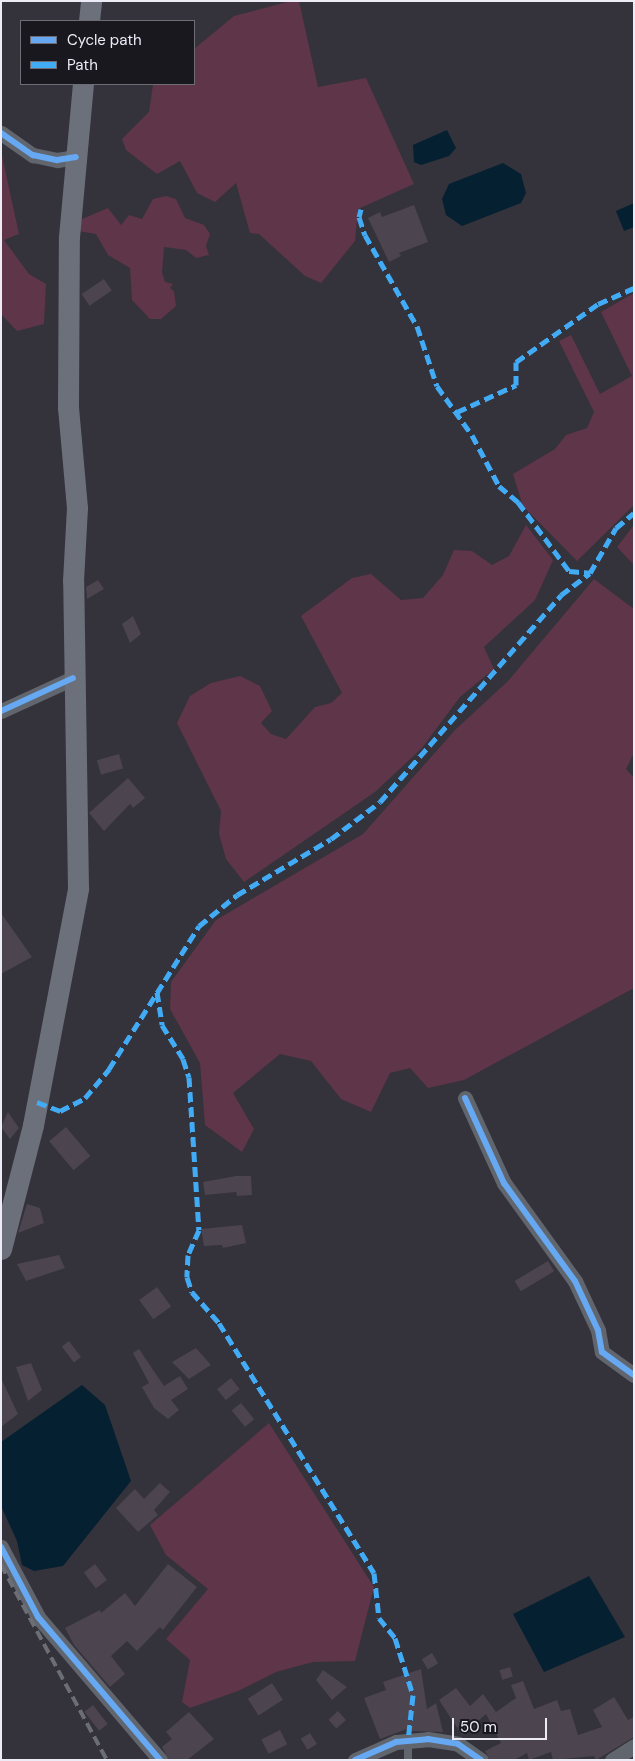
<!DOCTYPE html>
<html>
<head>
<meta charset="utf-8">
<style>
  body { margin:0 }
  #map { position:relative; width:635px; height:1761px; overflow:hidden; background:#34323a; font-family:"DM Sans",sans-serif }
  div>[style] { position:absolute }
  [style*='--x'] { left:calc(var(--x)*1px); top:calc(var(--y)*1px); width:calc(var(--w)*1px); rotate:calc(var(--a)*1deg) }
  .green>* { inset:0; background:#5e3549 }
  .water>* { inset:0; background:#052131 }
  .building>* { inset:0; background:#4c444f; transform-origin:0 0 }
  .service>* { height:8px; margin:-4px; padding:0 4px; transform-origin:4px; border-radius:4px; background:#61656d }
  .minor>* { height:15px; margin:-7.5px; padding:0 7.5px; transform-origin:7.5px; border-radius:7.5px; background:#61656d }
  .secondary>* { height:21px; margin:-10.5px; padding:0 10.5px; transform-origin:10.5px; border-radius:10.5px; background:#6c707a }
  .rail>* { height:4px; margin-top:-2px; transform-origin:0; background:repeating-linear-gradient(90deg,#6c6e75 0 10px,transparent 0 15px) }
  .quiet>* { height:5px; margin-top:-2.5px; transform-origin:0; background:repeating-linear-gradient(90deg,#42abf6 0 10px,transparent 0 15px) }
  .cycleway>* { height:6px; margin:-3px; padding:0 3px; transform-origin:3px; border-radius:3px; background:#66a8f1 }
  span { translate:-50% -50%; white-space:nowrap; text-align:center; line-height:1.15; -webkit-text-stroke:4px #19181f; paint-order:stroke }
  .frame { position:absolute; inset:0; border:2px solid #edebf6; pointer-events:none }
  .legend { position:absolute; left:20px; top:20px; width:175px; height:65px; box-sizing:border-box; background:#19181f; border:1px solid #6e6c75; margin:0; padding:6px 9px; list-style:none; font-size:15px; color:#edebf6 }
  .legend li { display:flex; align-items:center; gap:10px; height:25px }
  .legend b { width:25px; border:1px solid #6e6c75 }
  .scale { position:absolute; left:452px; top:1718px; width:95px; height:22px; box-sizing:border-box; border:2px solid #edebf6; border-top:0; padding-left:6px; font-size:15px; line-height:18px; white-space:nowrap; color:#edebf6; -webkit-text-stroke:4px #19181f; paint-order:stroke }
</style>
</head>
<body>
<div id="map">
  <div class="green">
    <i style="clip-path:polygon(291px 1px,299px 1px,318px 87px,366px 78px,414px 184px,358px 209px,355px 241px,321px 283px,305px 276px,259px 234px,250px 233px,236px 183px,215px 202px,197px 193px,180px 161px,157px 174px,126px 150px,122px 139px,149px 112px,153px 84px,194px 84px,194px 49px,234px 16px)"></i>
    <i style="clip-path:polygon(1px 151px,19px 234px,4px 240px,29px 274px,46px 284px,44px 324px,17px 331px,1px 314px)"></i>
    <i style="clip-path:polygon(166px 196px,176px 199px,185px 218px,204px 225px,210px 234px,206px 246px,209px 255px,196px 258px,186px 250px,164px 247px,162px 272px,165px 282px,173px 284px,170px 288px,174px 291px,176px 306px,161px 319px,150px 319px,132px 300px,130px 268px,108px 255px,96px 234px,78px 231px,78px 225px,82px 219px,108px 208px,121px 225px,129px 215px,142px 219px,153px 199px)"></i>
    <i style="clip-path:polygon(634px 293px,634px 505px,577px 561px,523px 506px,513px 474px,555px 449px,566px 435px,587px 428px,594px 412px,559px 341px,571px 335px,600px 394px,632px 376px,601px 312px)"></i>
    <i style="clip-path:polygon(526px 525px,553px 560px,535px 600px,484px 647px,494px 669px,460px 697px,422px 748px,375px 792px,244px 882px,226px 859px,219px 834px,221px 811px,177px 723px,190px 696px,211px 683px,240px 676px,260px 686px,272px 711px,261px 723px,271px 734px,286px 739px,315px 707px,331px 703px,342px 693px,301px 616px,352px 578px,371px 574px,401px 600px,423px 598px,443px 575px,454px 550px,472px 551px,492px 565px,509px 556px)"></i>
    <i style="clip-path:polygon(634px 525px,634px 565px,617px 547px)"></i>
    <i style="clip-path:polygon(594px 579px,634px 609px,634px 753px,626px 769px,634px 778px,634px 988px,464px 1080px,428px 1088px,410px 1068px,390px 1073px,371px 1112px,341px 1099px,311px 1061px,280px 1054px,233px 1093px,254px 1129px,242px 1152px,205px 1125px,200px 1063px,170px 1009px,171px 982px,216px 920px,363px 834px,455px 730px,508px 681px)"></i>
    <i style="clip-path:polygon(269px 1423px,374px 1587px,355px 1661px,313px 1662px,276px 1672px,238px 1691px,190px 1708px,182px 1702px,190px 1660px,166px 1639px,208px 1589px,166px 1555px,150px 1525px)"></i>
  </div>
  <div class="water">
    <i style="clip-path:polygon(447px 130px,456px 148px,449px 156px,421px 165px,414px 162px,413px 145px)"></i>
    <i style="clip-path:polygon(503px 163px,521px 174px,526px 193px,521px 203px,462px 226px,446px 215px,442px 199px,449px 184px)"></i>
    <i style="clip-path:polygon(634px 203px,634px 227px,624px 231px,616px 211px)"></i>
    <i style="clip-path:polygon(82px 1385px,105px 1405px,131px 1481px,63px 1566px,34px 1571px,22px 1565px,17px 1541px,1px 1506px,1px 1442px)"></i>
    <i style="clip-path:polygon(589px 1576px,625px 1637px,544px 1672px,513px 1614px)"></i>
  </div>
  <div class="building">
    <i style="clip-path:polygon(414px 205px,428px 242px,399px 253px,401px 256px,389px 262px,368px 218px,380px 212px,382px 217px)"></i>
    <i style="left:104px;top:279px;width:14px;height:27px;rotate:56deg"></i>
    <i style="clip-path:polygon(98px 580px,104px 589px,87px 599px,86px 587px)"></i>
    <i style="clip-path:polygon(133px 616px,141px 634px,130px 643px,122px 624px)"></i>
    <i style="left:119px;top:754px;width:15px;height:23px;rotate:74deg"></i>
    <i style="clip-path:polygon(128px 778px,145px 798px,133px 808px,130px 804px,104px 831px,89px 813px)"></i>
    <i style="clip-path:polygon(1px 913px,32px 957px,1px 974px)"></i>
    <i style="clip-path:polygon(8px 1112px,19px 1128px,10px 1139px,1px 1127px)"></i>
    <i style="left:66px;top:1127px;width:38px;height:22px;rotate:50deg"></i>
    <i style="clip-path:polygon(236px 1176px,251px 1176px,252px 1195px,237px 1196px,236px 1192px,205px 1195px,203px 1182px)"></i>
    <i style="clip-path:polygon(27px 1204px,40px 1208px,44px 1223px,18px 1233px)"></i>
    <i style="clip-path:polygon(242px 1225px,246px 1243px,223px 1248px,222px 1245px,204px 1246px,201px 1229px)"></i>
    <i style="clip-path:polygon(59px 1255px,65px 1268px,26px 1281px,17px 1264px)"></i>
    <i style="left:548px;top:1261px;width:12px;height:39px;rotate:59deg"></i>
    <i style="left:157px;top:1287px;width:24px;height:22px;rotate:54deg"></i>
    <i style="left:69px;top:1341px;width:20px;height:9px;rotate:53deg"></i>
    <i style="clip-path:polygon(196px 1348px,211px 1365px,189px 1379px,172px 1362px)"></i>
    <i style="clip-path:polygon(139px 1349px,164px 1386px,180px 1376px,188px 1389px,171px 1400px,179px 1410px,168px 1419px,154px 1408px,142px 1387px,149px 1383px,133px 1353px)"></i>
    <i style="clip-path:polygon(31px 1363px,42px 1390px,28px 1401px,16px 1367px)"></i>
    <i style="clip-path:polygon(1px 1378px,18px 1414px,1px 1427px)"></i>
    <i style="left:231px;top:1378px;width:14px;height:18px;rotate:51deg"></i>
    <i style="left:241px;top:1403px;width:21px;height:12px;rotate:51deg"></i>
    <i style="clip-path:polygon(160px 1483px,170px 1492px,154px 1510px,158px 1515px,138px 1532px,116px 1508px,135px 1489px,144px 1499px)"></i>
    <i style="left:95px;top:1564px;width:20px;height:14px;rotate:53deg"></i>
    <i style="clip-path:polygon(168px 1564px,197px 1587px,163px 1630px,160px 1627px,137px 1651px,127px 1641px,111px 1656px,125px 1674px,110px 1687px,74px 1645px,65px 1628px,100px 1610px,101px 1613px,125px 1593px,135px 1606px)"></i>
    <i style="left:432px;top:1653px;width:12px;height:12px;rotate:59deg"></i>
    <i style="left:510px;top:1667px;width:10px;height:11px;rotate:73deg"></i>
    <i style="clip-path:polygon(421px 1669px,427px 1709px,436px 1703px,443px 1732px,412px 1731px,412px 1727px,380px 1739px,364px 1698px,386px 1690px,383px 1682px)"></i>
    <i style="clip-path:polygon(323px 1670px,347px 1687px,332px 1700px,316px 1680px)"></i>
    <i style="clip-path:polygon(523px 1681px,534px 1709px,557px 1700px,561px 1711px,570px 1709px,578px 1735px,602px 1727px,593px 1710px,614px 1697px,628px 1720px,634px 1717px,634px 1737px,596px 1760px,594px 1756px,553px 1760px,551px 1752px,529px 1760px,527px 1753px,514px 1760px,490px 1760px,485px 1751px,501px 1743px,486px 1714px,462px 1735px,439px 1700px,456px 1688px,470px 1706px,483px 1694px,496px 1712px,516px 1698px,511px 1685px)"></i>
    <i style="left:272px;top:1683px;width:20px;height:29px;rotate:57deg"></i>
    <i style="left:93px;top:1705px;width:24px;height:11px;rotate:52deg"></i>
    <i style="left:338px;top:1711px;width:12px;height:13px;rotate:48deg"></i>
    <i style="clip-path:polygon(189px 1712px,214px 1739px,187px 1760px,169px 1760px,162px 1747px,172px 1739px,166px 1732px)"></i>
    <i style="left:280px;top:1730px;width:16px;height:21px;rotate:63deg"></i>
    <i style="left:310px;top:1733px;width:13px;height:11px;rotate:58deg"></i>
  </div>
  <div class="service">
    <i style="--x:408;--y:1760;--w:19;--a:-90"></i>
  </div>
  <div class="minor">
    <i style="--x:1;--y:133;--w:39;--a:35"></i>
    <i style="--x:33;--y:155;--w:25;--a:12"></i>
    <i style="--x:57;--y:160;--w:19;--a:-9"></i>
    <i style="--x:1;--y:711;--w:79;--a:-24.6"></i>
    <i style="--x:465;--y:1098;--w:94;--a:65.4"></i>
    <i style="--x:504;--y:1183;--w:121;--a:54.1"></i>
    <i style="--x:575;--y:1281;--w:54;--a:64.9"></i>
    <i style="--x:598;--y:1330;--w:22;--a:80"></i>
    <i style="--x:602;--y:1352;--w:39;--a:36"></i>
    <i style="--x:1;--y:1547;--w:79;--a:62.1"></i>
    <i style="--x:38;--y:1617;--w:188;--a:49.5"></i>
    <i style="--x:355;--y:1760;--w:45;--a:-23.7"></i>
    <i style="--x:396;--y:1742;--w:32;--a:-5"></i>
    <i style="--x:428;--y:1739;--w:30;--a:9"></i>
    <i style="--x:458;--y:1744;--w:28;--a:35"></i>
    <i style="--x:612;--y:1760;--w:26;--a:-32"></i>
  </div>
  <div class="secondary">
    <i style="--x:89;--y:21;--w:20;--a:-84"></i>
    <i style="--x:1;--y:1249;--w:128;--a:-75.5"></i>
    <i style="--x:33;--y:1125;--w:241;--a:-79.2"></i>
    <i style="--x:78;--y:888;--w:307;--a:-90.9"></i>
    <i style="--x:73;--y:581;--w:73;--a:-86.9"></i>
    <i style="--x:77;--y:508;--w:100;--a:-95.1"></i>
    <i style="--x:68;--y:408;--w:171;--a:-89.7"></i>
    <i style="--x:69;--y:237;--w:154;--a:-84.8"></i>
  </div>
  <div class="rail">
    <i style="--x:1;--y:1565;--w:222;--a:61.5"></i>
  </div>
  <div class="quiet">
    <i style="--x:361;--y:209;--w:8;--a:104"></i>
    <i style="--x:359;--y:217;--w:19;--a:72"></i>
    <i style="--x:365;--y:235;--w:105;--a:60.3"></i>
    <i style="--x:417;--y:326;--w:63;--a:71.6"></i>
    <i style="--x:437;--y:386;--w:60;--a:54.5"></i>
    <i style="--x:472;--y:435;--w:58;--a:62.1"></i>
    <i style="--x:499;--y:486;--w:25;--a:40"></i>
    <i style="--x:518;--y:502;--w:86;--a:53.5"></i>
    <i style="--x:569;--y:571;--w:21;--a:5"></i>
    <i style="--x:457;--y:412;--w:65;--a:-24.6"></i>
    <i style="--x:516;--y:385;--w:23;--a:-90"></i>
    <i style="--x:516;--y:362;--w:100;--a:-35.3"></i>
    <i style="--x:598;--y:304;--w:39;--a:-24"></i>
    <i style="--x:157;--y:992;--w:33;--a:81"></i>
    <i style="--x:162;--y:1025;--w:40;--a:58"></i>
    <i style="--x:183;--y:1059;--w:19;--a:72"></i>
    <i style="--x:189;--y:1077;--w:153;--a:86.3"></i>
    <i style="--x:199;--y:1230;--w:27;--a:114"></i>
    <i style="--x:188;--y:1255;--w:22;--a:93"></i>
    <i style="--x:187;--y:1277;--w:16;--a:72"></i>
    <i style="--x:192;--y:1292;--w:41;--a:48.9"></i>
    <i style="--x:219;--y:1323;--w:294;--a:58.2"></i>
    <i style="--x:374;--y:1573;--w:45;--a:83.7"></i>
    <i style="--x:379;--y:1618;--w:26;--a:51"></i>
    <i style="--x:395;--y:1638;--w:60;--a:72.5"></i>
    <i style="--x:413;--y:1695;--w:46;--a:96.2"></i>
    <i style="--x:37;--y:1102;--w:25;--a:21"></i>
    <i style="--x:60;--y:1111;--w:28;--a:-27"></i>
    <i style="--x:85;--y:1098;--w:38;--a:-50"></i>
    <i style="--x:109;--y:1069;--w:169;--a:-57.8"></i>
    <i style="--x:199;--y:926;--w:49;--a:-39.2"></i>
    <i style="--x:237;--y:895;--w:109;--a:-30.8"></i>
    <i style="--x:331;--y:839;--w:61;--a:-37.1"></i>
    <i style="--x:380;--y:802;--w:275;--a:-48.8"></i>
    <i style="--x:561;--y:595;--w:36;--a:-37"></i>
    <i style="--x:590;--y:573;--w:52;--a:-60"></i>
    <i style="--x:616;--y:528;--w:23;--a:-40"></i>
  </div>
  <div class="cycleway">
    <i style="--x:1;--y:133;--w:39;--a:35"></i>
    <i style="--x:33;--y:155;--w:25;--a:12"></i>
    <i style="--x:57;--y:160;--w:19;--a:-9"></i>
    <i style="--x:1;--y:711;--w:79;--a:-24.6"></i>
    <i style="--x:465;--y:1098;--w:94;--a:65.4"></i>
    <i style="--x:504;--y:1183;--w:121;--a:54.1"></i>
    <i style="--x:575;--y:1281;--w:54;--a:64.9"></i>
    <i style="--x:598;--y:1330;--w:22;--a:80"></i>
    <i style="--x:602;--y:1352;--w:39;--a:36"></i>
    <i style="--x:1;--y:1547;--w:79;--a:62.1"></i>
    <i style="--x:38;--y:1617;--w:188;--a:49.5"></i>
    <i style="--x:355;--y:1760;--w:45;--a:-23.7"></i>
    <i style="--x:396;--y:1742;--w:32;--a:-5"></i>
    <i style="--x:428;--y:1739;--w:30;--a:9"></i>
    <i style="--x:458;--y:1744;--w:28;--a:35"></i>
  </div>
  <div class="frame"></div>
  <ul class="legend">
  <li><b style="height:6px;background:#66a8f1"></b>Cycle path</li>
  <li><b style="height:6px;background:#42abf6"></b>Path</li>
  </ul>
  <div class="scale">50 m</div>
</div>
</body>
</html>
